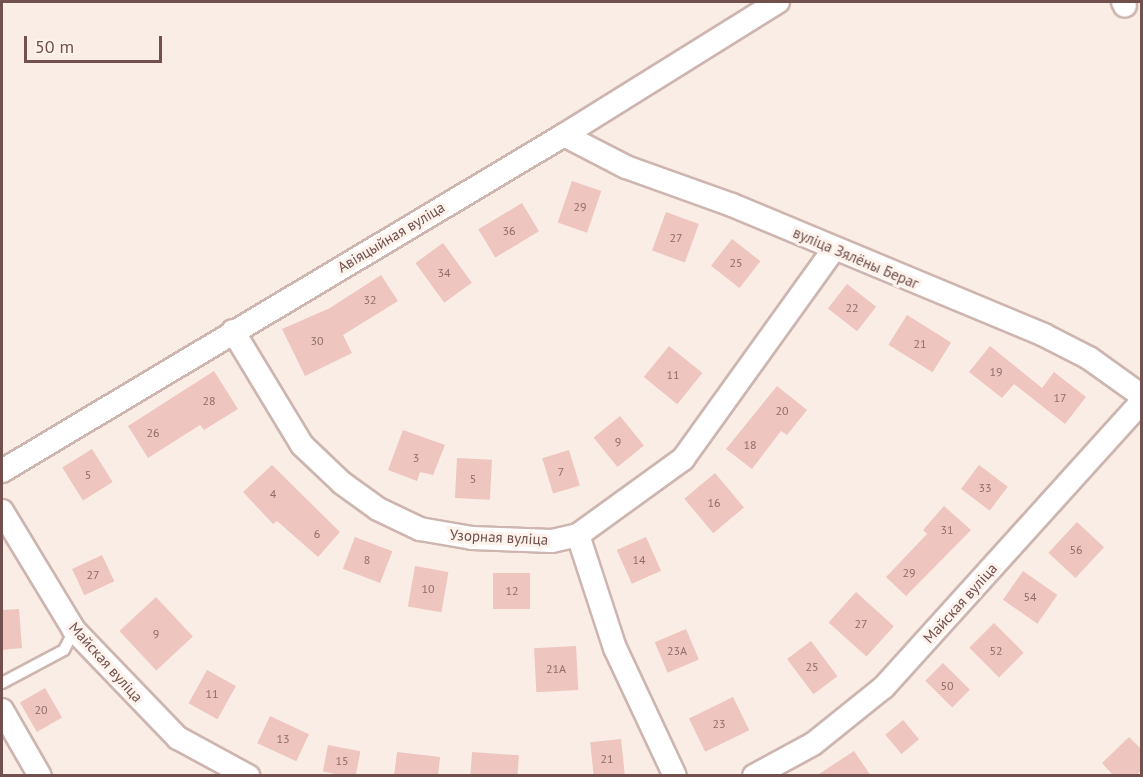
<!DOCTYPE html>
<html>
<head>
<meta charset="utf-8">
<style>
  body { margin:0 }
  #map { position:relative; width:1143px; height:777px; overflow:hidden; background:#faede6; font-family:"PT Sans",sans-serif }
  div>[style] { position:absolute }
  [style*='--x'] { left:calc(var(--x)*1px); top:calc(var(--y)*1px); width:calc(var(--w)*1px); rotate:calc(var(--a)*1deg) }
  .building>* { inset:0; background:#eec5bf; transform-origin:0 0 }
  .roads { filter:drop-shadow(2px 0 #cdb5b0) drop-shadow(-2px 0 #cdb5b0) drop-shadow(0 2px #cdb5b0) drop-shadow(0 -2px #cdb5b0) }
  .lane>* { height:10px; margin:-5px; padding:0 5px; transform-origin:5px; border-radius:5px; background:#fff }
  .street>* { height:22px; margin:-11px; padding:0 11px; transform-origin:11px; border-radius:11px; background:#fff }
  span { translate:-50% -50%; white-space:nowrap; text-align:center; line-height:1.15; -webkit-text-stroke:6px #fdf2ec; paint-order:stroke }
  .number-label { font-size:12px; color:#906d6a }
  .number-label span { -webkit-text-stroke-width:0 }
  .street-label { font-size:15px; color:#71504d }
  .frame { position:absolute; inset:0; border:3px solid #71504d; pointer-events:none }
  .scale { position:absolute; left:24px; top:36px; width:138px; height:27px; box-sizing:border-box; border:3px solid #71504d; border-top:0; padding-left:8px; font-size:18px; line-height:21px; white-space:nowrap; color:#71504d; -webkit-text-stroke:4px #fdf2ec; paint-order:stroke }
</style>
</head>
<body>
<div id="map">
  <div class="building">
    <i style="left:572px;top:181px;width:31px;height:44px;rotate:19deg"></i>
    <i style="left:522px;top:203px;width:33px;height:51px;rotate:59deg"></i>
    <i style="left:666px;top:212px;width:35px;height:41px;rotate:20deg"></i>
    <i style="left:732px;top:239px;width:36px;height:34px;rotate:38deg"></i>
    <i style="left:443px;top:243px;width:49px;height:34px;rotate:54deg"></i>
    <i style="clip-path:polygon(381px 275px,398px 301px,343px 335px,352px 353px,305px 376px,282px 329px,330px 308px)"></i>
    <i style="left:847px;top:284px;width:37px;height:31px;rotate:38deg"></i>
    <i style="left:907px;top:315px;width:52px;height:35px;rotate:32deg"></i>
    <i style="left:669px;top:346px;width:43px;height:40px;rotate:39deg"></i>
    <i style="clip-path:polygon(990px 346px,1042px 388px,1054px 372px,1086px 397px,1065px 424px,1014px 384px,1002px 398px,969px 372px)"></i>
    <i style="clip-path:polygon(214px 371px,238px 409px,204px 430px,200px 425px,148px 458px,128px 426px)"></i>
    <i style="clip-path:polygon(777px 386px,807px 410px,787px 435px,781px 431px,752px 469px,726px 449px)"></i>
    <i style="left:620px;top:416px;width:38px;height:34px;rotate:51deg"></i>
    <i style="clip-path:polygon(403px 430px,445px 445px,433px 475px,420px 472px,417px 481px,388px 470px)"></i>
    <i style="left:92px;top:449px;width:39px;height:35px;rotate:58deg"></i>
    <i style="left:569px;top:450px;width:37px;height:28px;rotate:73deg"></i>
    <i style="left:457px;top:458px;width:35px;height:40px;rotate:3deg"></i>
    <i style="clip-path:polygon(272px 465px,340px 532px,318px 557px,277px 521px,273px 524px,243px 492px)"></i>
    <i style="left:979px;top:465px;width:36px;height:30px;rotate:37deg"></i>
    <i style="left:715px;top:473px;width:45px;height:40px;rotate:50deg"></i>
    <i style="clip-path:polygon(944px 506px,971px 530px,906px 596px,886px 577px,927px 534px,923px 530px)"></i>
    <i style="left:1077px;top:522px;width:37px;height:42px;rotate:43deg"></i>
    <i style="left:355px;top:537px;width:40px;height:34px;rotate:21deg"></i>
    <i style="left:646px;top:537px;width:37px;height:32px;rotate:66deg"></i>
    <i style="left:102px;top:555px;width:29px;height:33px;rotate:65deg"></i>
    <i style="left:415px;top:566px;width:34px;height:41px;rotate:10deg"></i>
    <i style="left:1023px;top:571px;width:42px;height:35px;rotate:35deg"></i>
    <i style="left:493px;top:573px;width:37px;height:36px"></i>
    <i style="left:856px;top:592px;width:51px;height:41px;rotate:42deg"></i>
    <i style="left:156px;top:597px;width:54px;height:50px;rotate:47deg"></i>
    <i style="clip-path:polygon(19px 609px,22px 648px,2px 650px,2px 610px)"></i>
    <i style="left:994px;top:623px;width:42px;height:35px;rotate:45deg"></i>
    <i style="left:686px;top:629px;width:33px;height:34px;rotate:67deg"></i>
    <i style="left:811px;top:641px;width:44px;height:30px;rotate:53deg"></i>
    <i style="left:576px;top:646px;width:44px;height:42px;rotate:87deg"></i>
    <i style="left:943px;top:663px;width:38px;height:25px;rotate:45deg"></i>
    <i style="left:207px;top:670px;width:33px;height:38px;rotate:29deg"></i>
    <i style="left:45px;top:688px;width:34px;height:29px;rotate:60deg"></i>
    <i style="left:733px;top:697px;width:37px;height:49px;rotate:64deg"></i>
    <i style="left:270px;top:716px;width:43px;height:30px;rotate:25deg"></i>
    <i style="left:903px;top:720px;width:25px;height:23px;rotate:50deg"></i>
    <i style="clip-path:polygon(1129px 737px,1142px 750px,1142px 770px,1136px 776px,1114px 776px,1102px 763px)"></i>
    <i style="left:621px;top:739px;width:37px;height:31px;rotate:84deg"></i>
    <i style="left:328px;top:745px;width:33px;height:27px;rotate:11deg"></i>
    <i style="clip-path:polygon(854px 751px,871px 776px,816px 776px)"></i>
    <i style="clip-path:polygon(397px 752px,440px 757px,438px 776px,394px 776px)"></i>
    <i style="left:472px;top:752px;width:47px;height:24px;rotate:4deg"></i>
  </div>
  <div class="roads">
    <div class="lane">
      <i style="--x:2;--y:683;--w:70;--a:-28"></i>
      <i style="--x:64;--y:650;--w:22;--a:-63"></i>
    </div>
    <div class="street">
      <i style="--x:1123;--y:2;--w:4;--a:63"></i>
      <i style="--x:564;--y:135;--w:70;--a:27.3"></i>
      <i style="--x:626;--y:167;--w:113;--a:19.7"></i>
      <i style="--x:732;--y:205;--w:338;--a:22.6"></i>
      <i style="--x:1044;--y:335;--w:51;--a:27.1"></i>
      <i style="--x:1089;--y:358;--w:65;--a:35.6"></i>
      <i style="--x:233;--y:331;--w:133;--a:58.8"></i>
      <i style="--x:302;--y:445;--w:55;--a:43.5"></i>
      <i style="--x:342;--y:483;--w:44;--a:35.8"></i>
      <i style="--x:378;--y:509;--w:47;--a:25.5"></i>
      <i style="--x:420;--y:529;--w:53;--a:9.8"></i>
      <i style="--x:472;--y:538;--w:80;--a:2.1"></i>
      <i style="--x:552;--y:541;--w:27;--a:-13"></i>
      <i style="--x:578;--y:535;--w:130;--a:-35.9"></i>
      <i style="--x:683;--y:459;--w:257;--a:-54.3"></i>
      <i style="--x:2;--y:471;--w:655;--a:-30.87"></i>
      <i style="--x:564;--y:135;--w:252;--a:-31.9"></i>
      <i style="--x:2;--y:511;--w:139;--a:58.8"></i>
      <i style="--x:74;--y:630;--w:150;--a:46.1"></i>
      <i style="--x:178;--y:738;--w:80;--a:28.5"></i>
      <i style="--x:578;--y:535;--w:119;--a:71.9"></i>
      <i style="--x:615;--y:648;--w:141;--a:64.9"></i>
      <i style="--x:2;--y:710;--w:76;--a:60.1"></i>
      <i style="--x:754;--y:776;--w:67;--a:-28.5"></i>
      <i style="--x:813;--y:744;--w:91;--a:-38.8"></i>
      <i style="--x:884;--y:687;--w:385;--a:-47.9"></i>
    </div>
  </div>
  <div class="number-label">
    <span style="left:580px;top:207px">29</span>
    <span style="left:509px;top:231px">36</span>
    <span style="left:676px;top:238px">27</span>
    <span style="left:736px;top:263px">25</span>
    <span style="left:444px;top:273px">34</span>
    <span style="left:370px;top:300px">32</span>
    <span style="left:852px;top:308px">22</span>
    <span style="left:317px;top:341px">30</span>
    <span style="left:920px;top:344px">21</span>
    <span style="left:996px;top:372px">19</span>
    <span style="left:673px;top:375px">11</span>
    <span style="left:1060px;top:398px">17</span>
    <span style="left:209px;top:401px">28</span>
    <span style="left:782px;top:411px">20</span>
    <span style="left:153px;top:433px">26</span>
    <span style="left:618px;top:442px">9</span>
    <span style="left:750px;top:445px">18</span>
    <span style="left:416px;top:458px">3</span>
    <span style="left:561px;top:472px">7</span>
    <span style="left:88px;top:475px">5</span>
    <span style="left:473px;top:479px">5</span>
    <span style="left:985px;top:488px">33</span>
    <span style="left:273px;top:494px">4</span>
    <span style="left:714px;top:503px">16</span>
    <span style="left:947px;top:530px">31</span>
    <span style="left:317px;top:534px">6</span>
    <span style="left:1076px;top:550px">56</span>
    <span style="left:367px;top:560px">8</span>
    <span style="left:639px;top:560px">14</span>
    <span style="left:909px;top:573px">29</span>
    <span style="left:93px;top:575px">27</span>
    <span style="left:428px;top:589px">10</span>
    <span style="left:512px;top:591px">12</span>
    <span style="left:1030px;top:597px">54</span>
    <span style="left:861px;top:624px">27</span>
    <span style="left:156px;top:634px">9</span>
    <span style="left:677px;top:651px">23А</span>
    <span style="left:996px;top:651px">52</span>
    <span style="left:812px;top:667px">25</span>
    <span style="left:556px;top:669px">21А</span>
    <span style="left:947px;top:686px">50</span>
    <span style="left:212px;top:694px">11</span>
    <span style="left:41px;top:710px">20</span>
    <span style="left:719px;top:724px">23</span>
    <span style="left:283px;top:739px">13</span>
    <span style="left:607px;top:759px">21</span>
    <span style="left:342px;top:761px">15</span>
  </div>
  <div class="street-label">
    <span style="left:391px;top:237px;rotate:-31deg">Авіяцыйная вуліца</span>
    <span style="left:856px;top:258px;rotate:23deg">вуліца Зялёны Бераг</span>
    <span style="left:499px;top:537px;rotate:3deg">Узорная вуліца</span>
    <span style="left:960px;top:603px;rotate:-48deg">Майская вуліца</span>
    <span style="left:106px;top:662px;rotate:48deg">Майская вуліца</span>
  </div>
  <div class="frame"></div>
  <div class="scale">50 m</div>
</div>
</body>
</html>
